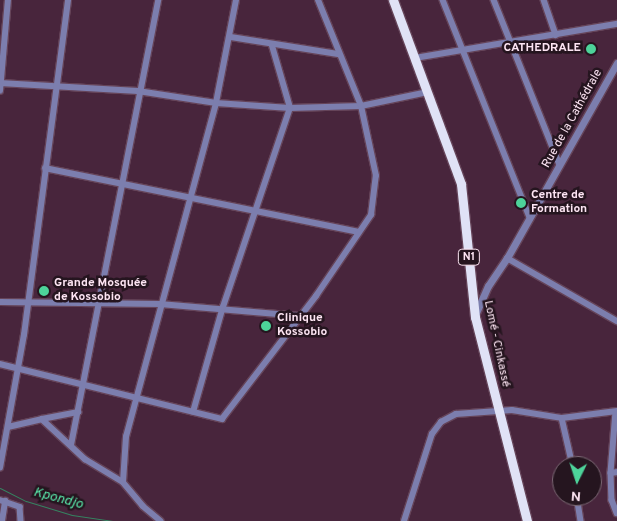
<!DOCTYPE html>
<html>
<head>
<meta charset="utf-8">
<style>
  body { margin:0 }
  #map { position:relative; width:617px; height:521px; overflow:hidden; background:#48253c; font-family:Overpass,sans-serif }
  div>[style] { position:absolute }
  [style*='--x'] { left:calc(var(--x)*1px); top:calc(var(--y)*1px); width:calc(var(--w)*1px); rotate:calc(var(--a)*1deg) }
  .stream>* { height:1px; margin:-0.5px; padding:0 0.5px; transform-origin:0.5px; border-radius:0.5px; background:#358461 }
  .roads { filter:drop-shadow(1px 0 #654459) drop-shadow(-1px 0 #654459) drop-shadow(0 1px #654459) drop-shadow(0 -1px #654459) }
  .minor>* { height:5.5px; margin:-2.75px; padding:0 2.75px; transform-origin:2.75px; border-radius:2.75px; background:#7c7eae }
  .tertiary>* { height:7px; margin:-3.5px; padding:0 3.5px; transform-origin:3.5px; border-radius:3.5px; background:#7c7eae }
  .trunk>* { height:9px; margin:-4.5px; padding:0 4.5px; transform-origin:4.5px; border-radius:4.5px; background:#e0e2f6 }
  .dots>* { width:14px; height:14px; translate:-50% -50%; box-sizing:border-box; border:2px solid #25151f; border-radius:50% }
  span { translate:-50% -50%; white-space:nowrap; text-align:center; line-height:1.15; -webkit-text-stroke:5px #25151f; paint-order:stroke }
  .shield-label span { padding:1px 4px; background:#25151f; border:1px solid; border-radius:4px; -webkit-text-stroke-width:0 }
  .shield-label { font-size:11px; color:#fde5f3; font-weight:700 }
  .poi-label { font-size:12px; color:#fde5f3; font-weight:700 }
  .right { translate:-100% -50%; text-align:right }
  .left { translate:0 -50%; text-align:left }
  .street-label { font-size:12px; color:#fde5f3 }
  .water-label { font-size:14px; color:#5ae9ab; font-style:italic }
  .north { position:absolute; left:552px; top:456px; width:50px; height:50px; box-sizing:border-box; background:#25151f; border:1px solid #7b6874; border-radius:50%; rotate:184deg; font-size:14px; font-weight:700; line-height:20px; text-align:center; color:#fde5f3 }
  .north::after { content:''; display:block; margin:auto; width:18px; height:22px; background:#4dd39a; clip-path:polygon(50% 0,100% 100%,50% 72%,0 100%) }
</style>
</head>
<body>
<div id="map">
  <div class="stream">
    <i style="--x:0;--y:488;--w:29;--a:27"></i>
    <i style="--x:26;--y:501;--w:48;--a:16.9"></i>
    <i style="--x:72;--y:515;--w:41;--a:8.3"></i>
  </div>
  <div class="roads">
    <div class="minor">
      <i style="--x:443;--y:0;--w:235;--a:68.2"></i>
      <i style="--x:494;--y:0;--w:178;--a:68.2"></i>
      <i style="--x:544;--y:0;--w:37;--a:71"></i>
      <i style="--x:231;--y:37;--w:108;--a:9"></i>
      <i style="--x:415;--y:58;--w:205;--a:-9.6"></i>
      <i style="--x:0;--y:83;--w:138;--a:3.3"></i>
      <i style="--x:138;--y:91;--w:79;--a:8.7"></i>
      <i style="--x:216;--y:103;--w:74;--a:3.9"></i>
      <i style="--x:290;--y:108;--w:71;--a:-1.6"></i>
      <i style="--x:361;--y:106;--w:68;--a:-11.8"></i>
      <i style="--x:0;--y:91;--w:91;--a:-85"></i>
      <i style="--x:45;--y:168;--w:320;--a:11.5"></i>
      <i style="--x:507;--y:258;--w:127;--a:29.8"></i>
      <i style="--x:0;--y:302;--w:160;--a:0.7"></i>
      <i style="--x:160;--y:304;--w:141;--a:4.9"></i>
      <i style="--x:0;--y:364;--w:229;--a:13.9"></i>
      <i style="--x:222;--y:419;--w:155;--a:-52.6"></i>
      <i style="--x:316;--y:296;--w:98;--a:-55.8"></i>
      <i style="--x:371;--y:215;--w:39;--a:-83"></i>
      <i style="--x:376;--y:176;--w:72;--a:-102.1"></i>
      <i style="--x:361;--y:106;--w:114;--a:-112.1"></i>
      <i style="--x:193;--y:412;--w:109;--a:-74.1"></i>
      <i style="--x:223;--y:307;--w:210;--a:-71.4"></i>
      <i style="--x:290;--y:108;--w:65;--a:-106.2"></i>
      <i style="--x:616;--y:412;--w:61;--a:94.7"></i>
      <i style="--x:611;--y:473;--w:6;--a:-9"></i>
      <i style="--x:562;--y:418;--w:49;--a:77.1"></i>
      <i style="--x:42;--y:419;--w:37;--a:-11"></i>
      <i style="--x:8;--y:427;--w:35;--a:-13"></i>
      <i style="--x:42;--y:419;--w:59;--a:42.9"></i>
      <i style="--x:85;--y:459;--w:44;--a:31.2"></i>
      <i style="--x:123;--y:482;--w:31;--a:50"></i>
      <i style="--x:143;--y:506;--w:23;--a:40"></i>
      <i style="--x:71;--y:445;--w:453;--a:-78.9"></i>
      <i style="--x:0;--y:468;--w:135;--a:-79.8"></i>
      <i style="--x:24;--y:335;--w:338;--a:-82.5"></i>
      <i style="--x:611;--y:473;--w:27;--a:88"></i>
      <i style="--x:612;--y:500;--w:14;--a:69"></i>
      <i style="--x:123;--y:482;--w:45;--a:-86.2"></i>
      <i style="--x:126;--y:437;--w:346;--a:-74.9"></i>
      <i style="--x:216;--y:103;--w:105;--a:-79"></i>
      <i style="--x:577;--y:496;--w:25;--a:81"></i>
      <i style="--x:0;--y:500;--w:21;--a:19"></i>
      <i style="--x:20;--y:507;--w:14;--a:86"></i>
      <i style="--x:2;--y:521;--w:20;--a:-81"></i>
      <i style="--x:404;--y:521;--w:91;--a:-72.2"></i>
      <i style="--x:432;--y:434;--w:15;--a:-53"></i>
      <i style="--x:441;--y:422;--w:17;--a:-28"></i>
      <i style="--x:456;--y:414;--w:56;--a:-4.1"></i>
      <i style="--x:512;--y:410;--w:51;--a:9.1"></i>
      <i style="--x:562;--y:418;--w:55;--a:-7.3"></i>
    </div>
    <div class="tertiary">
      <i style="--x:475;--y:315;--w:32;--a:-66"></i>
      <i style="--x:488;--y:286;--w:34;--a:-56"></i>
      <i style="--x:507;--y:258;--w:224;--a:-60.6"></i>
    </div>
    <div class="trunk">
      <i style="--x:393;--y:0;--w:196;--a:69.7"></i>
      <i style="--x:461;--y:184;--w:134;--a:84"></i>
      <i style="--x:475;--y:317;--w:211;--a:75.7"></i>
    </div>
  </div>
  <div class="dots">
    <i style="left:591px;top:49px;background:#4dd39a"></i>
    <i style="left:521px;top:203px;background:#4dd39a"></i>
    <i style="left:44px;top:291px;background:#4dd39a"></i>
    <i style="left:266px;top:326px;background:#4dd39a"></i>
  </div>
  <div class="shield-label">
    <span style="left:469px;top:257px">N1</span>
  </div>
  <div class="poi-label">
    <span class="right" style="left:581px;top:49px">CATHEDRALE</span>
    <span class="left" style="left:531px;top:203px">Centre de<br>Formation</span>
    <span class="left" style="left:54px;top:291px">Grande Mosquée<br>de Kossobio</span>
    <span class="left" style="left:277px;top:326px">Clinique<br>Kossobio</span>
  </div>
  <div class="street-label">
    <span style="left:573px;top:119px;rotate:-61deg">Rue de la Cathédrale</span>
    <span style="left:496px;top:344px;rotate:78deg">Lomé - Cinkassé</span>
  </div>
  <div class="water-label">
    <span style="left:58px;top:499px;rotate:15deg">Kpondjo</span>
  </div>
  <div class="north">N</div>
</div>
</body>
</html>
